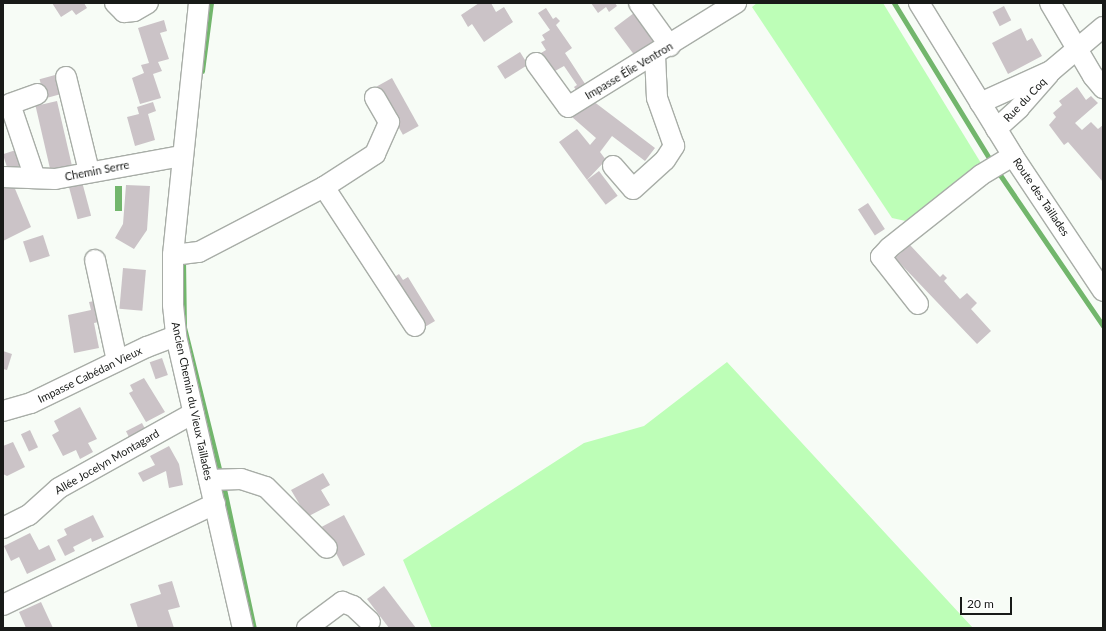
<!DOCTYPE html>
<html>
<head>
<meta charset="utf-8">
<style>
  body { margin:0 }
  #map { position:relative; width:1106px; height:631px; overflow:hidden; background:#f7fcf6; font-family:Lato,sans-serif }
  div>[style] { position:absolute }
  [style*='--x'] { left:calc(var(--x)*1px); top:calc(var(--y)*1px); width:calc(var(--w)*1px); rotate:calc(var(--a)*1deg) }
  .green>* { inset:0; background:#bdfeb7 }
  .water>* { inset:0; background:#72b66c; transform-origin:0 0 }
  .stream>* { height:5px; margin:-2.5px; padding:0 2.5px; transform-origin:2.5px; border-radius:2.5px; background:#72b66c }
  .building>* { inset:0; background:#cbc3c7; transform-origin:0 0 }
  .roads { filter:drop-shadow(1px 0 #a8ada7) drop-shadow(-1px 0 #a8ada7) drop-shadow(0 1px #a8ada7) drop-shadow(0 -1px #a8ada7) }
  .minor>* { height:20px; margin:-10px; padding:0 10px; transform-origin:10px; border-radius:10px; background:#fff }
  span { translate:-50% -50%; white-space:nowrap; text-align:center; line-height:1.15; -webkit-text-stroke:3px #fff; paint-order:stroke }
  .street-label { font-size:11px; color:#181a18 }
  .frame { position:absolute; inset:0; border:4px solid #181a18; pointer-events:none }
  .scale { position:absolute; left:960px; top:597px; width:52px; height:18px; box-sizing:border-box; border:2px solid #181a18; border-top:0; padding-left:5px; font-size:12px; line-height:14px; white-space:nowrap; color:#181a18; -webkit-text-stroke:3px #fff; paint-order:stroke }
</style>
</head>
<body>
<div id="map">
  <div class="green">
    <i style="clip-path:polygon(757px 3px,883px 3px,984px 168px,915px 223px,892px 218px,752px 7px)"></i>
    <i style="clip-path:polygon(727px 362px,973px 628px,432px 628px,403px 560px,584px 443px,644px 426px)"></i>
  </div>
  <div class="water">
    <i style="left:115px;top:186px;width:7px;height:25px"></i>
  </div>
  <div class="stream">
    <i style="--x:894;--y:3;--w:188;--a:58.5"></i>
    <i style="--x:202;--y:71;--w:69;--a:-82.5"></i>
    <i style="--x:996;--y:169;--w:190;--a:55.7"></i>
    <i style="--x:183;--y:258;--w:69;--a:89.2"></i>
    <i style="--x:184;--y:327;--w:154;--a:76.1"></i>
    <i style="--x:223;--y:484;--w:147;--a:77.9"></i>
  </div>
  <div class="building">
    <i style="clip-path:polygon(52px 3px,84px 3px,87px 8px,76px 15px,72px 10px,61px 17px)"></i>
    <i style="clip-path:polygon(479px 3px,491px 3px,496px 12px,504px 7px,513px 22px,484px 42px,472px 24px,468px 27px,461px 15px)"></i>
    <i style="clip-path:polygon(591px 3px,615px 3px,617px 6px,609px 12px,606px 7px,598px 13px)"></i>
    <i style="left:1004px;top:6px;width:16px;height:13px;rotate:63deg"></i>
    <i style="clip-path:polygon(546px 8px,553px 19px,556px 17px,560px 21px,556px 25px,572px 48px,565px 53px,589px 90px,580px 96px,574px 87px,577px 85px,564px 66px,555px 71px,541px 53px,546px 50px,541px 42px,545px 40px,542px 35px,550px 30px,538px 13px)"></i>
    <i style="left:634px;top:13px;width:39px;height:25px;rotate:53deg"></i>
    <i style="clip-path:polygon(164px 20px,167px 31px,160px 33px,169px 59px,158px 62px,162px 71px,153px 74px,161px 98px,140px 104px,132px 78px,144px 73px,141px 65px,149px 63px,138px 28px)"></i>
    <i style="clip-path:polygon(1021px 28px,1027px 41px,1032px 38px,1042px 56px,1008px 74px,992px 43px)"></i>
    <i style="left:520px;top:52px;width:15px;height:27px;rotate:58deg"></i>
    <i style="left:55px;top:75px;width:20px;height:16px;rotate:75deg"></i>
    <i style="left:392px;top:78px;width:55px;height:18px;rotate:61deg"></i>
    <i style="clip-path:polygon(1077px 87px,1086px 100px,1091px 96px,1098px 103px,1075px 123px,1082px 130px,1091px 122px,1098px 129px,1103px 125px,1103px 182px,1068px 142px,1064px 145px,1049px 125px,1056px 117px,1053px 113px,1062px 105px,1059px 101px)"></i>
    <i style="left:57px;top:101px;width:69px;height:22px;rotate:77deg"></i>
    <i style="clip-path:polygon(593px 101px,655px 148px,645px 161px,612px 136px,600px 152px,606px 160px,587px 180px,559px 142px,577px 129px,590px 145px,596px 138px,572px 117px)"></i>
    <i style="clip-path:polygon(153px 102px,156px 111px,148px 114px,155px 140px,135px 146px,127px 117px,139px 114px,137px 107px)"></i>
    <i style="left:19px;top:149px;width:16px;height:17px;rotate:72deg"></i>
    <i style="left:599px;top:171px;width:31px;height:15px;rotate:53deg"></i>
    <i style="left:81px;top:178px;width:39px;height:14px;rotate:75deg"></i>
    <i style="clip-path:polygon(13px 184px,31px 227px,3px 241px,3px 188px)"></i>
    <i style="clip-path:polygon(126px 185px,150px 186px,147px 230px,134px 249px,115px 238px,123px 224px)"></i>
    <i style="left:868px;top:203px;width:31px;height:12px;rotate:57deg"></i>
    <i style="left:43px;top:235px;width:22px;height:21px;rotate:72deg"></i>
    <i style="clip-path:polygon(910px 245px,940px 277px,943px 274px,947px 278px,944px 281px,960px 299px,967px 293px,977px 303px,971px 309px,991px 331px,977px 344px,895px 258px)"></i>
    <i style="left:123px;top:268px;width:23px;height:41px;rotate:5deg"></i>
    <i style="clip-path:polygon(399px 274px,403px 280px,408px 277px,435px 321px,423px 328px,390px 280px)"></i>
    <i style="clip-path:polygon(100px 300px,104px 321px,94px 323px,99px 348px,74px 353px,68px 315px,91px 310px,89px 302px)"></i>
    <i style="clip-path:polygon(3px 351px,12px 354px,7px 370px,3px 369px)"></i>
    <i style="left:162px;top:358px;width:18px;height:13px;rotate:71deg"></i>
    <i style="clip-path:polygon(144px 378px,165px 412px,146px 422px,129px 393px,133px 391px,130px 385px)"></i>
    <i style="clip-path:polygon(80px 407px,97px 439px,88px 443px,93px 452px,80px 459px,76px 450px,63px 456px,52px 435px,59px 431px,54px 421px)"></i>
    <i style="left:142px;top:423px;width:11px;height:18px;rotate:63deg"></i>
    <i style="left:30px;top:430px;width:19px;height:10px;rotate:65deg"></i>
    <i style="clip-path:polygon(13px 442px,25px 467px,7px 476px,3px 474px,3px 446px)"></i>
    <i style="clip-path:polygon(169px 446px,179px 464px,183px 485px,169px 488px,166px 471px,143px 482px,138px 473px,155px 465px,150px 456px)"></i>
    <i style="clip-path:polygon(323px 473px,330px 485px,321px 490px,330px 505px,307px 517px,291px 490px)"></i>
    <i style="clip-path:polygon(93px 515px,104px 537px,92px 542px,91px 538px,73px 547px,75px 551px,65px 556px,57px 540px,67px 535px,64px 529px)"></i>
    <i style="left:344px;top:515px;width:45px;height:25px;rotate:62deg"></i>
    <i style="clip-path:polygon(30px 533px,39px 550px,49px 545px,56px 560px,27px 574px,19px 557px,11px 561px,4px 546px)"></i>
    <i style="clip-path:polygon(172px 581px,180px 607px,168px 610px,174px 628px,138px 628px,130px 604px,161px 594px,158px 585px)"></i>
    <i style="clip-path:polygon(384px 586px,416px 628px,389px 628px,367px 599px)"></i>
    <i style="clip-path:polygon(41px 602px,53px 628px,26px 628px,19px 612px)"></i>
  </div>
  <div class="roads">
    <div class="minor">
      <i style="--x:115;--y:3;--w:13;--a:45"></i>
      <i style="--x:124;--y:12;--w:10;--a:-6"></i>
      <i style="--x:134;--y:11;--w:16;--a:-30"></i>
      <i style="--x:199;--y:3;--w:253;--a:95.9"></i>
      <i style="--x:173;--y:255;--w:50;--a:90"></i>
      <i style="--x:173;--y:305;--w:31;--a:84"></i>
      <i style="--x:176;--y:336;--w:300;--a:77.1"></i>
      <i style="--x:639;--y:3;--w:53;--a:54.2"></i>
      <i style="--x:919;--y:3;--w:180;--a:58.4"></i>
      <i style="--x:1013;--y:156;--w:162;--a:56.3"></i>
      <i style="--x:1050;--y:3;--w:85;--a:59.5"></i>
      <i style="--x:1093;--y:76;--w:16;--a:50"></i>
      <i style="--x:536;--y:63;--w:54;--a:54"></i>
      <i style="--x:568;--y:107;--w:198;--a:-31.8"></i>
      <i style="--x:66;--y:77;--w:97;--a:76.3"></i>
      <i style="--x:980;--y:103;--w:78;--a:-24.3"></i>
      <i style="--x:1051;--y:71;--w:68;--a:-40.2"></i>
      <i style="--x:996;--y:129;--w:31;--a:-42"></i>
      <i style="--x:1019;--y:108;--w:45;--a:-48.6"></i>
      <i style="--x:613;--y:166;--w:30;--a:49"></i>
      <i style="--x:633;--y:189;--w:43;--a:-42.2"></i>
      <i style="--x:665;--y:160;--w:17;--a:-57"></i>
      <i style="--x:674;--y:146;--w:51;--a:-109.5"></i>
      <i style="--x:657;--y:98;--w:43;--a:-92.7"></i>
      <i style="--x:3;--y:177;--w:52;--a:2.2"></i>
      <i style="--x:55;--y:179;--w:129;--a:-10.3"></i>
      <i style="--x:35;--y:178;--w:78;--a:-108.7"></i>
      <i style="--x:10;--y:104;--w:29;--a:-20"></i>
      <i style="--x:324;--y:187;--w:166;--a:56.8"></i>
      <i style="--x:173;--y:255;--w:26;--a:-7"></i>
      <i style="--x:199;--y:252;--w:141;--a:-27.5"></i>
      <i style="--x:324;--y:187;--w:61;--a:-32.9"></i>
      <i style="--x:375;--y:154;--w:35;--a:-66"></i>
      <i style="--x:389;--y:122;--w:28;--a:-120"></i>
      <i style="--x:95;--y:260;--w:103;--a:77.7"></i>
      <i style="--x:918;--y:304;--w:60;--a:-128.2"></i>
      <i style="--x:881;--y:257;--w:12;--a:-48"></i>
      <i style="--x:889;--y:248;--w:117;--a:-38.4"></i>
      <i style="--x:981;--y:175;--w:37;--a:-31"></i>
      <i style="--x:3;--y:411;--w:29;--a:-16"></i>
      <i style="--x:31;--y:403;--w:129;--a:-25.8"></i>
      <i style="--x:147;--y:347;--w:31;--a:-21"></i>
      <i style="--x:209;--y:480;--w:32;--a:-2"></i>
      <i style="--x:241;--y:479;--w:26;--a:18"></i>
      <i style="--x:266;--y:487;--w:86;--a:45"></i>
      <i style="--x:3;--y:528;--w:29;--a:-27"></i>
      <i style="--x:29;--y:515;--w:40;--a:-42"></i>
      <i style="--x:59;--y:488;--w:154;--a:-29.1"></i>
      <i style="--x:3;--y:605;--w:235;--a:-25.5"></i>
      <i style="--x:307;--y:628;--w:44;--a:-36.6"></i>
      <i style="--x:342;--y:602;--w:12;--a:20"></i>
      <i style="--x:353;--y:606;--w:23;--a:43"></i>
    </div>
  </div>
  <div class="street-label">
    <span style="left:629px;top:71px;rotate:-31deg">Impasse Élie Ventron</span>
    <span style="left:1025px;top:100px;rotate:-46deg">Rue du Coq</span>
    <span style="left:97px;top:171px;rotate:-11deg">Chemin Serre</span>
    <span style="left:1041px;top:197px;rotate:56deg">Route des Taillades</span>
    <span style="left:90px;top:375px;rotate:-26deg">Impasse Cabédan Vieux</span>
    <span style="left:192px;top:401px;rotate:78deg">Ancien Chemin du Vieux Taillades</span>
    <span style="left:107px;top:462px;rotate:-30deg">Allée Jocelyn Montagard</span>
  </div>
  <div class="frame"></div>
  <div class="scale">20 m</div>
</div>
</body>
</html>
